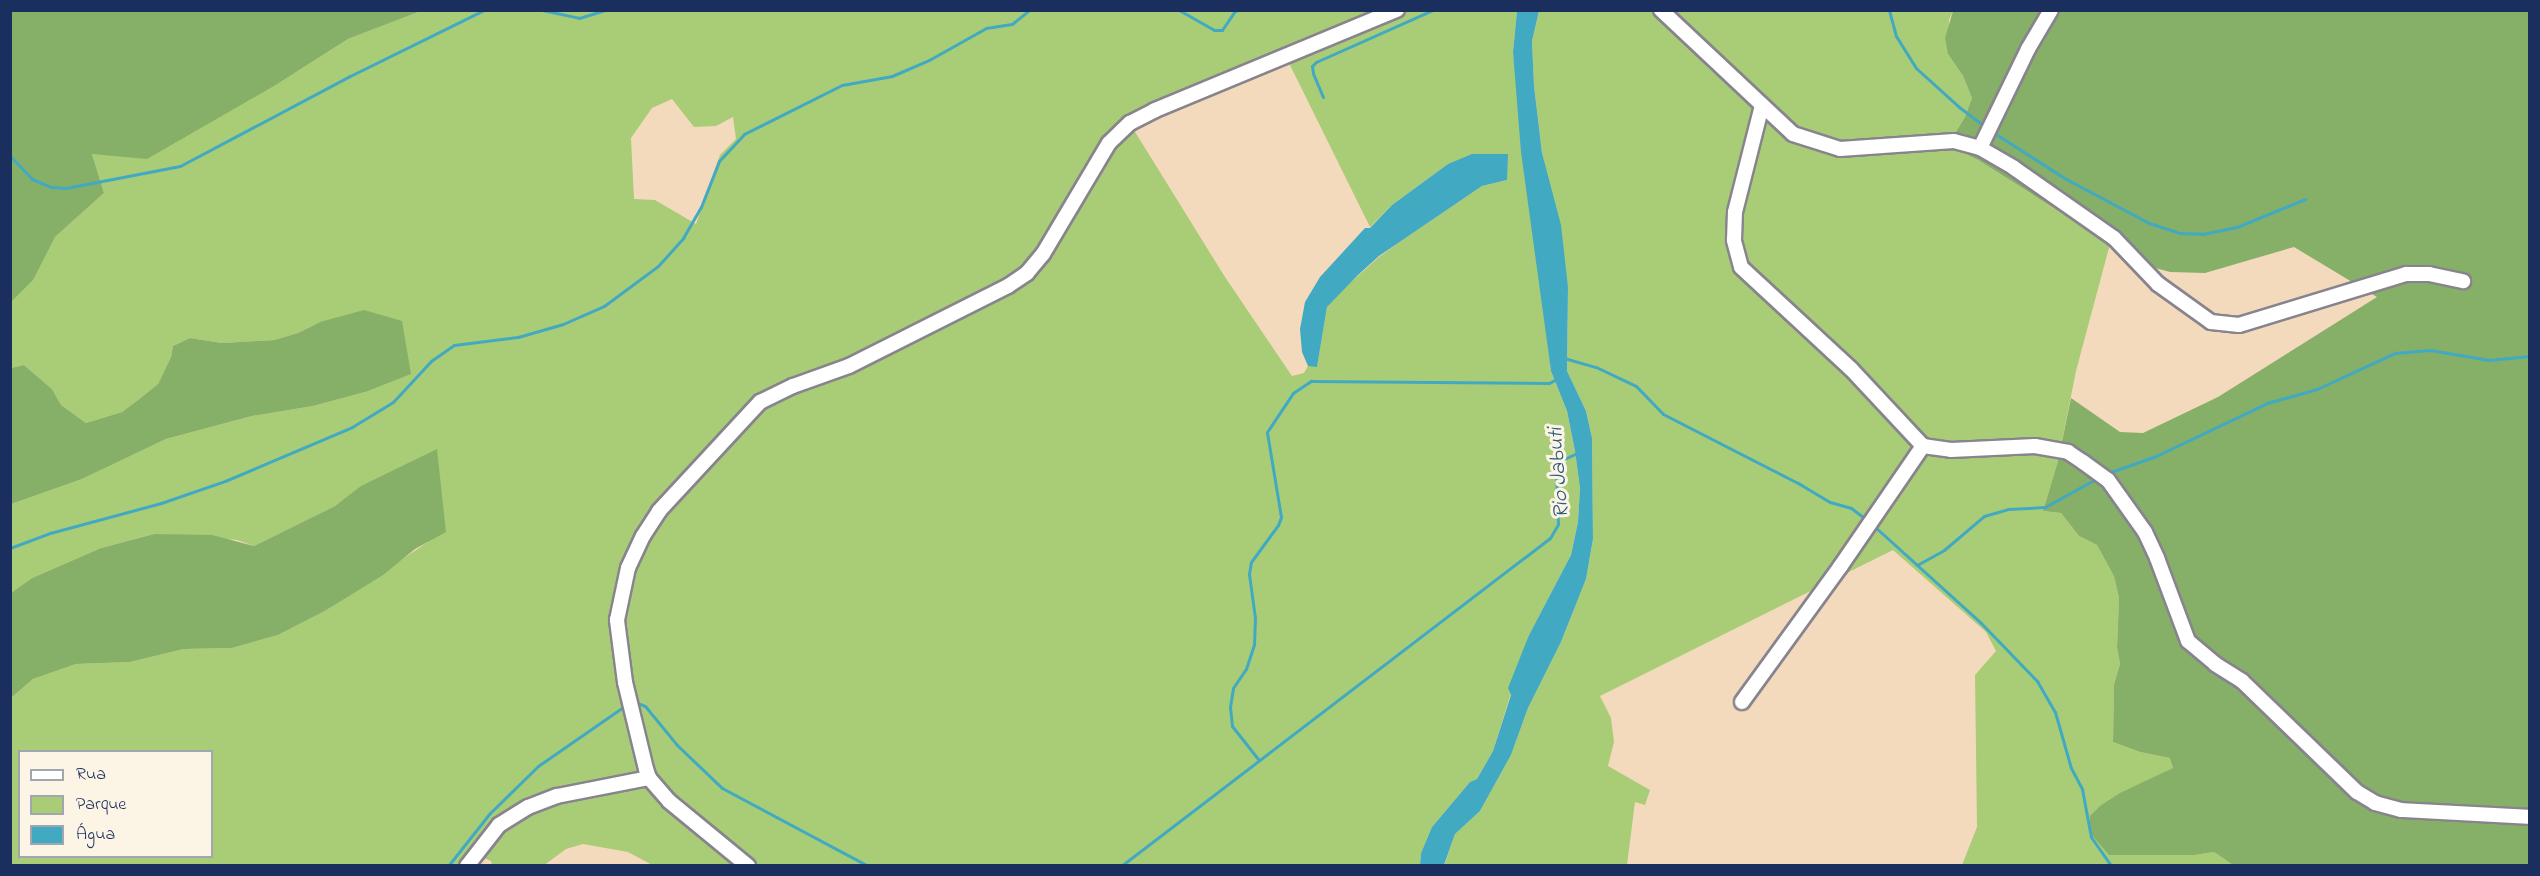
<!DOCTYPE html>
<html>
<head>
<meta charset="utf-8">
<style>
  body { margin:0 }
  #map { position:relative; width:2540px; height:876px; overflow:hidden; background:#f4dabd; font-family:"Indie Flower",sans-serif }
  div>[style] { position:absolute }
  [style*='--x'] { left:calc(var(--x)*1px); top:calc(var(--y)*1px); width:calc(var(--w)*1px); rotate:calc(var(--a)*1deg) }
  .green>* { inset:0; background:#a9cd76 }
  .forest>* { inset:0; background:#86b067 }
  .water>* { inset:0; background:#42a9c2 }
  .stream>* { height:3px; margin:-1.5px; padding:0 1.5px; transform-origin:1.5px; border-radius:1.5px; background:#42a9c2 }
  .roads { filter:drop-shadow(2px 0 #88848e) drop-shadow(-2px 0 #88848e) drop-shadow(0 2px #88848e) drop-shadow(0 -2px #88848e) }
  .minor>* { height:14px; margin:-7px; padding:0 7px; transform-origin:7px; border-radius:7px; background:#fff }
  span { translate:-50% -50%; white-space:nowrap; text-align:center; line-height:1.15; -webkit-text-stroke:6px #fcf5e5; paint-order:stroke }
  .water-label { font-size:22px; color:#295a81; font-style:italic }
  .frame { position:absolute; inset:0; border:12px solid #1b2f5e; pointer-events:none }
  .legend { position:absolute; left:18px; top:750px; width:195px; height:108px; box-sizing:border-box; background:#fcf5e5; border:2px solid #a2a6af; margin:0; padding:8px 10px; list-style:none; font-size:18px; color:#1b2f5e }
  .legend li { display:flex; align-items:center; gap:12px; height:30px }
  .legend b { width:30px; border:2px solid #a2a6af }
</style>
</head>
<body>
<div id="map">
  <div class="green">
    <i style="clip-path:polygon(evenodd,421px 11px,1517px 11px,1513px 52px,1516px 75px,1551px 371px,1567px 411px,1575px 451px,1580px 488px,1578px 522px,1571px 555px,1529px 635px,1493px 751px,1477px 779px,1470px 782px,1432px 827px,1421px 853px,1420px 865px,654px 866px,628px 852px,583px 844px,566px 849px,543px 866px,492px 865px,491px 861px,484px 858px,476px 866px,11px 865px,11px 698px,33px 679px,76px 664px,130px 662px,184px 649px,232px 648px,278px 635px,323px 612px,440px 534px,437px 450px,362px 486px,335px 506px,254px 546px,237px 540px,154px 534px,101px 548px,32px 578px,11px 593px,10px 504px,82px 479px,166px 439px,252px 416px,313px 406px,365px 392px,320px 322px,298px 333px,274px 340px,222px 343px,190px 338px,173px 346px,171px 357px,158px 384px,138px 400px,122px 412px,86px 423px,61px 405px,52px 389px,24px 365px,11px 368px,10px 302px,55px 237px,104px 193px,92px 154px,279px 83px,348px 39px,421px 11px,1287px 59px,1370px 227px,1392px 205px,1448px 164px,1507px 154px,1507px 180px,1482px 186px,1401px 241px,1379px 257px,1331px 300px,1327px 307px,1317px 366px,1308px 366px,1304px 373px,1292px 376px,1225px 277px,1132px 127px,1287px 59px,421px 11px,672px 99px,694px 127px,716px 126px,733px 117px,736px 139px,720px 155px,696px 224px,655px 200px,634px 199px,631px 138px,652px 108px,672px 99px,421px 11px,20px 752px,212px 752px,212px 856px,20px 856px,20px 752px)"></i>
    <i style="clip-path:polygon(1539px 11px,1953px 11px,1949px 20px,1948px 54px,1963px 76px,1972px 98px,1965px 117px,1946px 148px,1955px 147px,1978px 160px,2110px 244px,2076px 371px,2058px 461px,2043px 511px,2061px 513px,2079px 536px,2097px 545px,2114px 575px,2119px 598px,2117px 647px,2120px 664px,2114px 684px,2113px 742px,2140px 752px,2171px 758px,2173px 769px,2159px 776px,2109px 855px,2195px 855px,2214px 852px,2233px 865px,1962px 865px,1977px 827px,1975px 675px,1996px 651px,1986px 632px,1893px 550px,1600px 696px,1611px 718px,1614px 742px,1608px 766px,1650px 790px,1645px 805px,1635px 802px,1627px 865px,1444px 866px,1455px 834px,1480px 811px,1511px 755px,1528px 708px,1561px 642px,1586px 579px,1593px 539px,1592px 438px,1586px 411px,1567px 371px,1568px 287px,1542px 153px,1534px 86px,1532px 41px)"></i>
  </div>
  <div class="forest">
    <i style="clip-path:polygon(11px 10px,421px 10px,421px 11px,348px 39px,279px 83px,147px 159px,92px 154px,104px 193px,55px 237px,33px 280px,11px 302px)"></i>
    <i style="clip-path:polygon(1953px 11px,2529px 11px,2529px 865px,2233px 865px,2214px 852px,2195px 855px,2109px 855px,2090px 833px,2090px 816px,2100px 806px,2120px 793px,2173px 768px,2170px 758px,2140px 752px,2113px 742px,2114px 684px,2120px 664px,2117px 647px,2119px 598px,2114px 576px,2097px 545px,2079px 536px,2061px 513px,2043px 511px,2058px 461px,2071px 398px,2120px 432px,2143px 433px,2218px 397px,2377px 297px,2294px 247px,2205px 273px,2170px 272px,2144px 265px,1978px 160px,1955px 148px,1946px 148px,1965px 117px,1972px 98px,1963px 76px,1948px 54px,1945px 38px)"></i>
    <i style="clip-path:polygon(364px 310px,402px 321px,411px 374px,365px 392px,313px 406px,252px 416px,166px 439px,82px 479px,11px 504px,11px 368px,24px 365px,52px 389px,61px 405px,86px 423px,122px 412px,138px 400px,158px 384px,171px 357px,173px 346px,190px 338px,222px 343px,274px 340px,298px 333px,320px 322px)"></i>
    <i style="clip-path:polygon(437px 449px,446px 532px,415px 549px,383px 575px,323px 612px,278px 635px,232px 648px,184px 649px,130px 662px,76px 664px,33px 679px,11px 698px,11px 593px,32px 578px,101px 548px,154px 534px,212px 535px,254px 546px,335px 506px,361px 486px)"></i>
  </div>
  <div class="water">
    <i style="clip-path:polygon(1517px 11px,1539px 11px,1532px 41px,1534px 86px,1542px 153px,1561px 225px,1568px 287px,1567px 371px,1586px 411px,1592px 438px,1593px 539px,1586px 579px,1561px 642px,1528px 708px,1511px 755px,1480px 811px,1455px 834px,1444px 865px,1420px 865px,1421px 853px,1432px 827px,1470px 782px,1477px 779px,1493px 751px,1511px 695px,1508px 688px,1529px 635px,1571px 555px,1578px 522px,1580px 488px,1575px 451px,1567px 411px,1551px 371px,1521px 152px,1513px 52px)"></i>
    <i style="clip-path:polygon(1472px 154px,1508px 154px,1507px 180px,1482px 186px,1379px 256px,1358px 275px,1327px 307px,1317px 367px,1308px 366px,1302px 352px,1300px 329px,1305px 302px,1320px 277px,1365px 228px,1370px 228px,1392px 205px,1448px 164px)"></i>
  </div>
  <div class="stream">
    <i style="--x:542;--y:10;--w:38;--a:12"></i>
    <i style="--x:579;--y:18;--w:28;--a:-17"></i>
    <i style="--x:1179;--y:10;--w:40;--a:29.7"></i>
    <i style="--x:1214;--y:30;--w:8;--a:0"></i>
    <i style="--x:1222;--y:30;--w:23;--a:-56"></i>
    <i style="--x:1235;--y:11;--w:3;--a:-18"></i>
    <i style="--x:1246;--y:10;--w:12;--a:0"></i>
    <i style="--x:1889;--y:10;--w:27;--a:75"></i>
    <i style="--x:1896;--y:36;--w:38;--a:58"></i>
    <i style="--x:1916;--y:68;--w:58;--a:42.2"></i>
    <i style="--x:1959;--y:107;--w:34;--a:37"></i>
    <i style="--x:1323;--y:97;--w:26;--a:-113"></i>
    <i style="--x:1313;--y:73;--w:7;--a:-98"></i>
    <i style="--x:1312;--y:66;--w:6;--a:-45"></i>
    <i style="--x:1316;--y:62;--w:128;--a:-24"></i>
    <i style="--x:1991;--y:131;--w:89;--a:32.6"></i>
    <i style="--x:2066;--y:179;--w:94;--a:27.9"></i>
    <i style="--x:2149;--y:223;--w:32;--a:18"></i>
    <i style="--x:2179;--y:233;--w:24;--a:2"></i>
    <i style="--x:2203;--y:234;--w:35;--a:-12"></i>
    <i style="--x:2237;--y:227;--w:74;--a:-22.4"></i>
    <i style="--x:10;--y:156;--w:32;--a:46"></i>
    <i style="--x:32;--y:179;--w:21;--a:23"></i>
    <i style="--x:51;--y:187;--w:15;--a:4"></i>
    <i style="--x:66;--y:188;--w:116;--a:-10.9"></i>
    <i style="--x:180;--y:166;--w:192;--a:-27.9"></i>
    <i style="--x:350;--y:76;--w:149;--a:-26.2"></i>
    <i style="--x:1564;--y:358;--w:33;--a:16"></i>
    <i style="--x:1596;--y:367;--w:44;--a:25.4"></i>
    <i style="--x:1636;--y:386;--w:39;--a:46"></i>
    <i style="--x:1663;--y:414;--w:152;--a:27.1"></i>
    <i style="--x:1798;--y:483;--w:37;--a:31"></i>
    <i style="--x:1830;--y:502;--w:22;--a:16"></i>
    <i style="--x:1851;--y:508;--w:20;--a:37"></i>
    <i style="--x:2108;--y:473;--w:51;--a:-19.5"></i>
    <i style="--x:2156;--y:456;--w:123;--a:-25.5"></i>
    <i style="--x:2267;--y:403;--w:52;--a:-15.6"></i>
    <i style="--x:2317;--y:389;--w:86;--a:-24.8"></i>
    <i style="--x:2395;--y:353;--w:35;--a:-5"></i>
    <i style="--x:2430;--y:350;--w:60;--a:9.6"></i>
    <i style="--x:2489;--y:360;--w:41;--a:-5.6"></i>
    <i style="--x:1874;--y:526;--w:144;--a:42.2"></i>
    <i style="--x:1981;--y:623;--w:81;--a:46"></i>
    <i style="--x:2037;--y:681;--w:36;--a:60"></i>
    <i style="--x:2055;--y:712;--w:58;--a:74.1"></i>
    <i style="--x:2071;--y:768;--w:24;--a:62"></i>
    <i style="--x:2082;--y:789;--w:49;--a:79.4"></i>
    <i style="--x:2091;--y:837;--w:35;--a:55"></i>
    <i style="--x:10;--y:548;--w:43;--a:-20.6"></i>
    <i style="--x:50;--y:533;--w:115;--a:-15.1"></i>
    <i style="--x:161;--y:503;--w:68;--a:-19"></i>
    <i style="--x:225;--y:481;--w:138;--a:-23"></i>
    <i style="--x:352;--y:427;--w:48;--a:-31.4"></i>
    <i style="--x:393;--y:402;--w:56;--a:-47.2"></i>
    <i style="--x:431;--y:361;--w:28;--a:-35"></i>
    <i style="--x:454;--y:345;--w:64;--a:-7.1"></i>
    <i style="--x:518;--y:337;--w:47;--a:-16.1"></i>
    <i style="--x:563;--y:324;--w:45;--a:-23.7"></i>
    <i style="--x:604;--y:306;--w:67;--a:-36.5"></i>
    <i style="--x:658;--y:266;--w:38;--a:-48"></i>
    <i style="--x:683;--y:238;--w:36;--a:-60"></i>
    <i style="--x:701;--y:207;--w:49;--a:-68.6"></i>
    <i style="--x:719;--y:161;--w:37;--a:-47"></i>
    <i style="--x:744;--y:134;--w:110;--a:-26.6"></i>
    <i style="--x:842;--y:85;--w:51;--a:-10.2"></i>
    <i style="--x:892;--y:76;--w:40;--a:-23.4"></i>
    <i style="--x:929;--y:60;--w:65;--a:-29.3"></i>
    <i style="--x:986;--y:28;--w:26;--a:-9"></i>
    <i style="--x:1012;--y:24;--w:22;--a:-39"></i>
    <i style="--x:1917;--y:565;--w:31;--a:-29"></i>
    <i style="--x:1944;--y:550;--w:52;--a:-40.4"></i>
    <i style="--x:1984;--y:516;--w:25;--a:-16"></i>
    <i style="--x:2008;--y:509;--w:37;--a:-3"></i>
    <i style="--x:2045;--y:507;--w:58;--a:-28.8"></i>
    <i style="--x:635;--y:702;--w:11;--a:22"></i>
    <i style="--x:645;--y:706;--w:50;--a:50.6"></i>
    <i style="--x:677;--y:745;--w:62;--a:43.7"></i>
    <i style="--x:722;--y:788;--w:166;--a:28.1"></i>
    <i style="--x:1258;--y:759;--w:42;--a:-128.2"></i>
    <i style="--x:1232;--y:726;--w:19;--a:-96"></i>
    <i style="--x:1230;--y:707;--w:19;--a:-81"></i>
    <i style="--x:1233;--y:688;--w:23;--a:-56"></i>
    <i style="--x:1246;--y:669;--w:25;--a:-72"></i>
    <i style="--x:1254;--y:645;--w:27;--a:-88"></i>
    <i style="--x:1255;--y:618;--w:44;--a:-97.8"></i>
    <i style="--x:1249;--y:574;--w:12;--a:-81"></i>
    <i style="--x:1251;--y:562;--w:46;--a:-53.9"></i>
    <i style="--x:1278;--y:525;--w:9;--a:-69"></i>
    <i style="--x:1281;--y:517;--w:86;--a:-99.4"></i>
    <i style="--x:1267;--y:432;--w:47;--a:-56.3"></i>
    <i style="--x:1293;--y:393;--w:22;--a:-34"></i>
    <i style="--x:1311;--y:381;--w:238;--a:0.5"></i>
    <i style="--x:1549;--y:383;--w:9;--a:-27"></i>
    <i style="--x:448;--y:866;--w:66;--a:-51.7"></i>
    <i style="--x:489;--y:814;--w:69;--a:-44.4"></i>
    <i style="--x:538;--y:766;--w:107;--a:-34.7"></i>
    <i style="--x:1121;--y:866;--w:540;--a:-37.4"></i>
    <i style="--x:1550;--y:538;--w:16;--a:-60"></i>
    <i style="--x:1558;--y:524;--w:54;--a:-92.1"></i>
    <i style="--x:1556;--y:470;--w:12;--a:-59"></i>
    <i style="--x:1562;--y:460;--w:17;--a:-25"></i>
  </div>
  <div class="roads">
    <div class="minor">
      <i style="--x:1661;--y:10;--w:181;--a:43.2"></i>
      <i style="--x:1793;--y:134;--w:49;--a:17.7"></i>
      <i style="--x:1840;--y:149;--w:114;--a:-4"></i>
      <i style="--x:1954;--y:141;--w:27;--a:15"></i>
      <i style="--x:1980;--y:148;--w:39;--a:30"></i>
      <i style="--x:2014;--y:168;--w:122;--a:35"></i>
      <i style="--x:2114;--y:238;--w:64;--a:46.3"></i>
      <i style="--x:2158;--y:284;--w:65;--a:35.6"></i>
      <i style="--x:2211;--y:322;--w:28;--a:6"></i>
      <i style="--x:2239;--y:325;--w:175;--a:-17"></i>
      <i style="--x:2406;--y:274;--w:23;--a:0"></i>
      <i style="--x:2429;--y:274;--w:35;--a:12"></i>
      <i style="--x:1980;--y:148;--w:110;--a:-64.1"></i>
      <i style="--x:2028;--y:49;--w:45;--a:-59.5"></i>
      <i style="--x:1923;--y:446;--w:28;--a:8"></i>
      <i style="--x:1951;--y:450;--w:84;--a:-2.7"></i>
      <i style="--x:2035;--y:446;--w:34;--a:10"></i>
      <i style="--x:2068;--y:452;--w:18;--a:34"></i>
      <i style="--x:2083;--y:462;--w:31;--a:36"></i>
      <i style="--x:2108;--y:480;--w:64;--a:54.6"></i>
      <i style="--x:2145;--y:532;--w:29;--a:65"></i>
      <i style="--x:2157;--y:558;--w:89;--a:69.5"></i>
      <i style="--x:2188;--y:641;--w:35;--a:40"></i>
      <i style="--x:2215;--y:664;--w:32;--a:32"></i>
      <i style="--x:2242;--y:681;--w:160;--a:44"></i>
      <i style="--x:2357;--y:792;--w:21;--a:31"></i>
      <i style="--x:2375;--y:803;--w:27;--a:15"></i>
      <i style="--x:2401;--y:810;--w:129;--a:3.1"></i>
      <i style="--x:1742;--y:702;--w:167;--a:-54"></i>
      <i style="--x:1840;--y:567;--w:147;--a:-55.6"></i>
      <i style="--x:1923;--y:446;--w:105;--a:-133.1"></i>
      <i style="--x:1851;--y:369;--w:150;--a:-137.2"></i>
      <i style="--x:1741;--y:267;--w:28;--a:-105"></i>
      <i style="--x:1734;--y:240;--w:28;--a:-88"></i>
      <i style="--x:1735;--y:212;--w:110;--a:-75.8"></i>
      <i style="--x:467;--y:866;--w:52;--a:-52"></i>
      <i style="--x:499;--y:825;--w:34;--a:-32"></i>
      <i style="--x:528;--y:807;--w:31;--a:-21"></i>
      <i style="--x:557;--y:796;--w:94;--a:-11.1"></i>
      <i style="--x:748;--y:866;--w:102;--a:-140.6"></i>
      <i style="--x:669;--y:801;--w:30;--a:-131"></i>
      <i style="--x:649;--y:778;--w:9;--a:-108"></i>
      <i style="--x:646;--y:769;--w:89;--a:-103.6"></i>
      <i style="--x:625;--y:682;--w:63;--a:-97.4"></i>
      <i style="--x:617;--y:620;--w:53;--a:-78.1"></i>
      <i style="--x:628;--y:568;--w:35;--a:-65"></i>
      <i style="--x:643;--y:536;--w:30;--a:-57"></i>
      <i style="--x:659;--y:511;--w:149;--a:-47.2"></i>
      <i style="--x:760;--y:402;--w:37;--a:-26"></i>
      <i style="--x:793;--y:386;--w:59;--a:-19.7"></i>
      <i style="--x:849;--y:366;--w:178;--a:-26.7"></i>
      <i style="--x:1008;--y:286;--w:23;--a:-34"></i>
      <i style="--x:1027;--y:273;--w:25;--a:-50"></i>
      <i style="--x:1043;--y:254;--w:129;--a:-59.3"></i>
      <i style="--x:1109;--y:143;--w:29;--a:-44"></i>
      <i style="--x:1130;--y:123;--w:28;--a:-27"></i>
      <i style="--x:1155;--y:110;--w:262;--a:-22.5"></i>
    </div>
  </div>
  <div class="water-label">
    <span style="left:1560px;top:473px;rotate:-94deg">Rio Jabuti</span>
  </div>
  <div class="frame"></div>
  <ul class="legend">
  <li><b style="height:8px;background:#fff"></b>Rua</li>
  <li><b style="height:16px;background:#a9cd76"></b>Parque</li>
  <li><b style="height:16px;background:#42a9c2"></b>Água</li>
  </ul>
</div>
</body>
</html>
